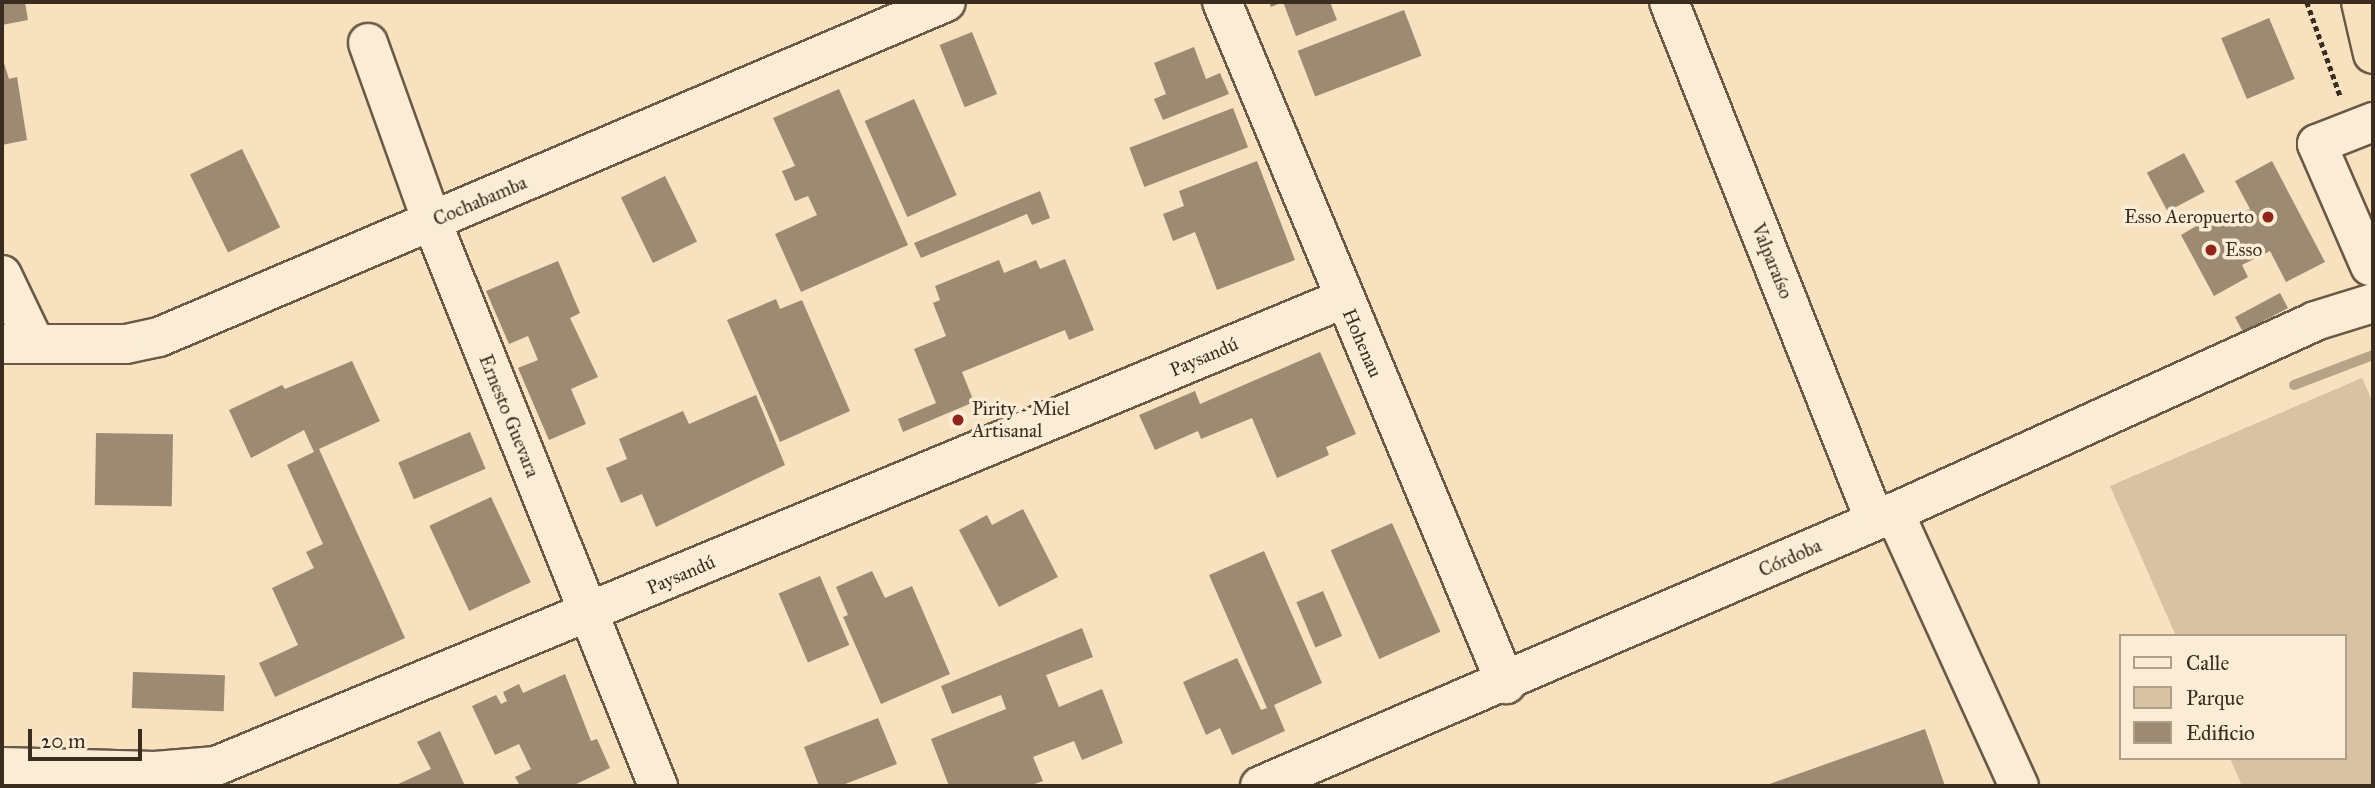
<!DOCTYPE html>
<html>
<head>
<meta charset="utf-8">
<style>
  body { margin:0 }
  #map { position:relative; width:2375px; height:788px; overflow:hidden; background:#f7e1bf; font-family:"IM FELL Great Primer",serif }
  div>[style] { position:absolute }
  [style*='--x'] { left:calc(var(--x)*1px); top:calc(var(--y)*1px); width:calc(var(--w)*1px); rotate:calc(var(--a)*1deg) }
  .green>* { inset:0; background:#d7c2a4 }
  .stream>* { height:10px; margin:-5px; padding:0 5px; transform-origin:5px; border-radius:5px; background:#b7a388 }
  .building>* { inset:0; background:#9c8a72; transform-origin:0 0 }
  .path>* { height:4.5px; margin-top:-2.25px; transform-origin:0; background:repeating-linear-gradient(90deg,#3a2c1e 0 5px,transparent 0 8.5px) }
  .roads { filter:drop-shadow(2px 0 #695946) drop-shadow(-2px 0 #695946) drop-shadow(0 2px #695946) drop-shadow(0 -2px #695946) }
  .minor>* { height:38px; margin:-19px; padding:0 19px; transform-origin:19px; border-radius:19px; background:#faecd5 }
  .highway>* { height:38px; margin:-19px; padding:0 19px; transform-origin:19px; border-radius:19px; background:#f7e1bf }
  .dots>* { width:19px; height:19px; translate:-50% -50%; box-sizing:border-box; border:4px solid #faecd5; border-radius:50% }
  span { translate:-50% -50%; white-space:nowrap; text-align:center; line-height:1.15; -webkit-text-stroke:7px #faecd5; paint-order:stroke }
  .street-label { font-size:19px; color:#3a2c1e }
  .poi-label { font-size:19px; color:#3a2c1e }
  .right { translate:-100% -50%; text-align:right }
  .left { translate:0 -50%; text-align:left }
  .frame { position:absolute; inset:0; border:4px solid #3a2c1e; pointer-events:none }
  .legend { position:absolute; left:2119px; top:634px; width:228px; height:126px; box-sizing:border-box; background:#faecd5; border:2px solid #ad9f8c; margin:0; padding:9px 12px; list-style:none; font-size:21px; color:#3a2c1e }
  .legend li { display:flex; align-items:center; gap:14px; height:35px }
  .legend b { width:35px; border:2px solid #ad9f8c }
  .scale { position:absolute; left:28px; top:729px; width:114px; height:32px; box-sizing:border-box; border:4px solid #3a2c1e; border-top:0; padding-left:9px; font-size:21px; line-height:24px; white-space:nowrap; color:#3a2c1e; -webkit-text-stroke:5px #faecd5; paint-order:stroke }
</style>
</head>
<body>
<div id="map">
  <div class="green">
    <i style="clip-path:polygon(2362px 378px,2373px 403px,2373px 786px,2242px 786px,2230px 758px,2345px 758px,2345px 636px,2176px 636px,2110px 486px)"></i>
  </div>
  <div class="stream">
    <i style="--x:2294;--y:385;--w:85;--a:-20.8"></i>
  </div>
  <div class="building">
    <i style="clip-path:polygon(2px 2px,25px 2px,28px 20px,2px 25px)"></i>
    <i style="clip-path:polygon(1269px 2px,1330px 2px,1337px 20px,1296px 36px,1283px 2px,1271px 7px)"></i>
    <i style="left:1404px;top:10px;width:49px;height:114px;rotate:69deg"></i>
    <i style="left:2269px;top:18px;width:66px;height:52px;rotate:67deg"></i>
    <i style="left:972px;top:32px;width:67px;height:35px;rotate:68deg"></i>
    <i style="clip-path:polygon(1194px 47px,1206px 79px,1220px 73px,1229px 94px,1163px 120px,1154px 99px,1166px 94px,1154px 63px)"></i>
    <i style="clip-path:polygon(2px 57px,9px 79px,17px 77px,27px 140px,2px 145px)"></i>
    <i style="clip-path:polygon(839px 89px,908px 245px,801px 292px,775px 234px,817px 215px,808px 196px,795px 201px,782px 171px,795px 166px,773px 118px)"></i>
    <i style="left:914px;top:99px;width:105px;height:54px;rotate:66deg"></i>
    <i style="left:1233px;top:108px;width:42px;height:111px;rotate:69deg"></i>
    <i style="left:242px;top:149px;width:87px;height:58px;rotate:64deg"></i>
    <i style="left:2184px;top:153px;width:44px;height:42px;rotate:62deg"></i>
    <i style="clip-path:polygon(1257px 161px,1295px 260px,1217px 290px,1195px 232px,1173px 241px,1163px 214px,1184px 206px,1179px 191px)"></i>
    <i style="clip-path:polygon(2272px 161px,2325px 262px,2286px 282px,2270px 251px,2242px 265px,2248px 277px,2214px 296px,2181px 235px,2215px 215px,2221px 224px,2250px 209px,2235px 181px)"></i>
    <i style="left:665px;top:176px;width:73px;height:49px;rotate:64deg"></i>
    <i style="clip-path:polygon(1040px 191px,1050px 218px,1032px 225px,1027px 214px,921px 258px,914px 243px)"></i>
    <i style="clip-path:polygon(1065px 259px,1094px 330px,1069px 340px,1065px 330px,962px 372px,974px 402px,903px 432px,898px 419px,936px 403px,914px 349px,946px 336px,933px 303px,940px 300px,935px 286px,999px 260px,1004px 273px,1036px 260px,1040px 269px)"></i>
    <i style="clip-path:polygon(558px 261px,580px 313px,570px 318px,598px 377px,571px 389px,586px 424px,549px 440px,518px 368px,538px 360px,528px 336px,509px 344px,486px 291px)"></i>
    <i style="left:2280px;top:293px;width:17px;height:51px;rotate:62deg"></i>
    <i style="clip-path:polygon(776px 299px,780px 309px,802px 300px,850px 411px,780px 442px,727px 320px)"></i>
    <i style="clip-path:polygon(1320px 352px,1356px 434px,1326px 447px,1329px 455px,1277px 478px,1252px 418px,1201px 439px,1198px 431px,1155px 450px,1139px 415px,1195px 391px,1200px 404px)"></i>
    <i style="clip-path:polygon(352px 361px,380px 421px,319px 449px,405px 638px,275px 697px,259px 663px,298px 645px,272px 588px,314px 568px,306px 552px,323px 544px,287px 465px,314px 452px,304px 430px,251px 458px,229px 410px,282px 385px,285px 389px)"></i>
    <i style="clip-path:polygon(756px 395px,785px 465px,656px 527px,642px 494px,621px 503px,606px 468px,627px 459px,619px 439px,683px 411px,689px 424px)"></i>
    <i style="left:470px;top:432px;width:40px;height:78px;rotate:67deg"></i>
    <i style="left:96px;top:433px;width:77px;height:72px;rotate:1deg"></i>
    <i style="left:491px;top:497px;width:94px;height:68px;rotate:65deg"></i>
    <i style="clip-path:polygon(1023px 509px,1058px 577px,999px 607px,959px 530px,987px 515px,992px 525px)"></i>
    <i style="left:1392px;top:523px;width:119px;height:67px;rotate:66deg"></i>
    <i style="clip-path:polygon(1264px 551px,1322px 683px,1274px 705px,1285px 731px,1232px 755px,1220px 728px,1206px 735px,1183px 682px,1237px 658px,1261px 710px,1267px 708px,1209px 575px)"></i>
    <i style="clip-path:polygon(872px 571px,885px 598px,912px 586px,950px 674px,881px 704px,843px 617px,848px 615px,836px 587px)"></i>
    <i style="left:820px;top:576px;width:75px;height:45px;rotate:67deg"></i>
    <i style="left:1323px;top:591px;width:49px;height:29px;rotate:67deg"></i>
    <i style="clip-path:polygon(1082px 628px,1093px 657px,1046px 675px,1059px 707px,1102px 689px,1123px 743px,1082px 760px,1074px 741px,1033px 757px,1043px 781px,1029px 786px,949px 786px,931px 739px,1006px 709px,1001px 695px,952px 714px,941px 686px)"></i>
    <i style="left:133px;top:672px;width:92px;height:36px;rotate:2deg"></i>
    <i style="clip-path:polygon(565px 674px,591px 741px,597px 739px,610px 768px,572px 786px,520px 786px,515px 777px,531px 769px,519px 744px,495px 755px,472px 706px,496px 695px,501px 704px,507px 701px,503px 692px,519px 684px,523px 693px)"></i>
    <i style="clip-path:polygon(878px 718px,897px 764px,840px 786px,819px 786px,804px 747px)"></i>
    <i style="clip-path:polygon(1925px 729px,1945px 786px,1764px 786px)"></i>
    <i style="clip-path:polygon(440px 731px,465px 786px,394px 786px,431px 769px,417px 742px)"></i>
  </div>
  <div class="path">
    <i style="--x:2307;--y:2;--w:99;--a:70.5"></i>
  </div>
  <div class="roads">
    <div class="minor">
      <i style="--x:1222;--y:2;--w:739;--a:67.39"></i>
      <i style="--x:1669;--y:2;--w:558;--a:68.35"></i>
      <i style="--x:368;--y:43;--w:190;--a:70.3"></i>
      <i style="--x:432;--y:222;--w:608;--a:68.16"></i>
      <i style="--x:2370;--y:266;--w:133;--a:-113.5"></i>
      <i style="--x:2317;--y:144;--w:60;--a:-21.4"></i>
      <i style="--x:2;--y:275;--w:76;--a:64.4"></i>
      <i style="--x:2;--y:344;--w:124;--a:0"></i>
      <i style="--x:126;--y:344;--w:34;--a:-12"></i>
      <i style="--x:159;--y:337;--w:855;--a:-23.06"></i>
      <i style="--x:1894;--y:512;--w:301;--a:65.5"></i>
      <i style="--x:2;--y:767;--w:153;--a:1.5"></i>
      <i style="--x:155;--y:771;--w:61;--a:-4.7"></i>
      <i style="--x:216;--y:766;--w:1220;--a:-22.51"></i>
      <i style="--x:1260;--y:786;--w:670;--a:-23.31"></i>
      <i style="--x:1875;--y:521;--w:483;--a:-24.4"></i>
      <i style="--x:2315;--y:321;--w:61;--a:-17.2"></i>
    </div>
    <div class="highway">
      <i style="--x:2361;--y:2;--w:53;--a:77"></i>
    </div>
  </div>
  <div class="dots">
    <i style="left:2268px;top:217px;background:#8f2418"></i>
    <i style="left:2211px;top:250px;background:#8f2418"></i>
    <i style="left:958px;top:420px;background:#8f2418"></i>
  </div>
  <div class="street-label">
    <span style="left:480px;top:201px;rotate:-23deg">Cochabamba</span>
    <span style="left:1772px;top:261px;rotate:68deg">Valparaíso</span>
    <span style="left:1362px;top:343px;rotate:67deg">Hohenau</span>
    <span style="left:1204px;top:357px;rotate:-23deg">Paysandú</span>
    <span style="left:509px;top:416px;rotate:68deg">Ernesto Guevara</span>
    <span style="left:1790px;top:558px;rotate:-24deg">Córdoba</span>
    <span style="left:681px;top:575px;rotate:-23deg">Paysandú</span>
  </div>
  <div class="poi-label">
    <span class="right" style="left:2254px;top:217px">Esso Aeropuerto</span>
    <span class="left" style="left:2225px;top:250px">Esso</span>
    <span class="left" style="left:972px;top:420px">Pirity - Miel<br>Artisanal</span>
  </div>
  <div class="frame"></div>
  <ul class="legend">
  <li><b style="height:9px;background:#faecd5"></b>Calle</li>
  <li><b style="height:19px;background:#d7c2a4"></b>Parque</li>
  <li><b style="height:19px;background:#9c8a72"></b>Edificio</li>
  </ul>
  <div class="scale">20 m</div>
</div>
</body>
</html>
